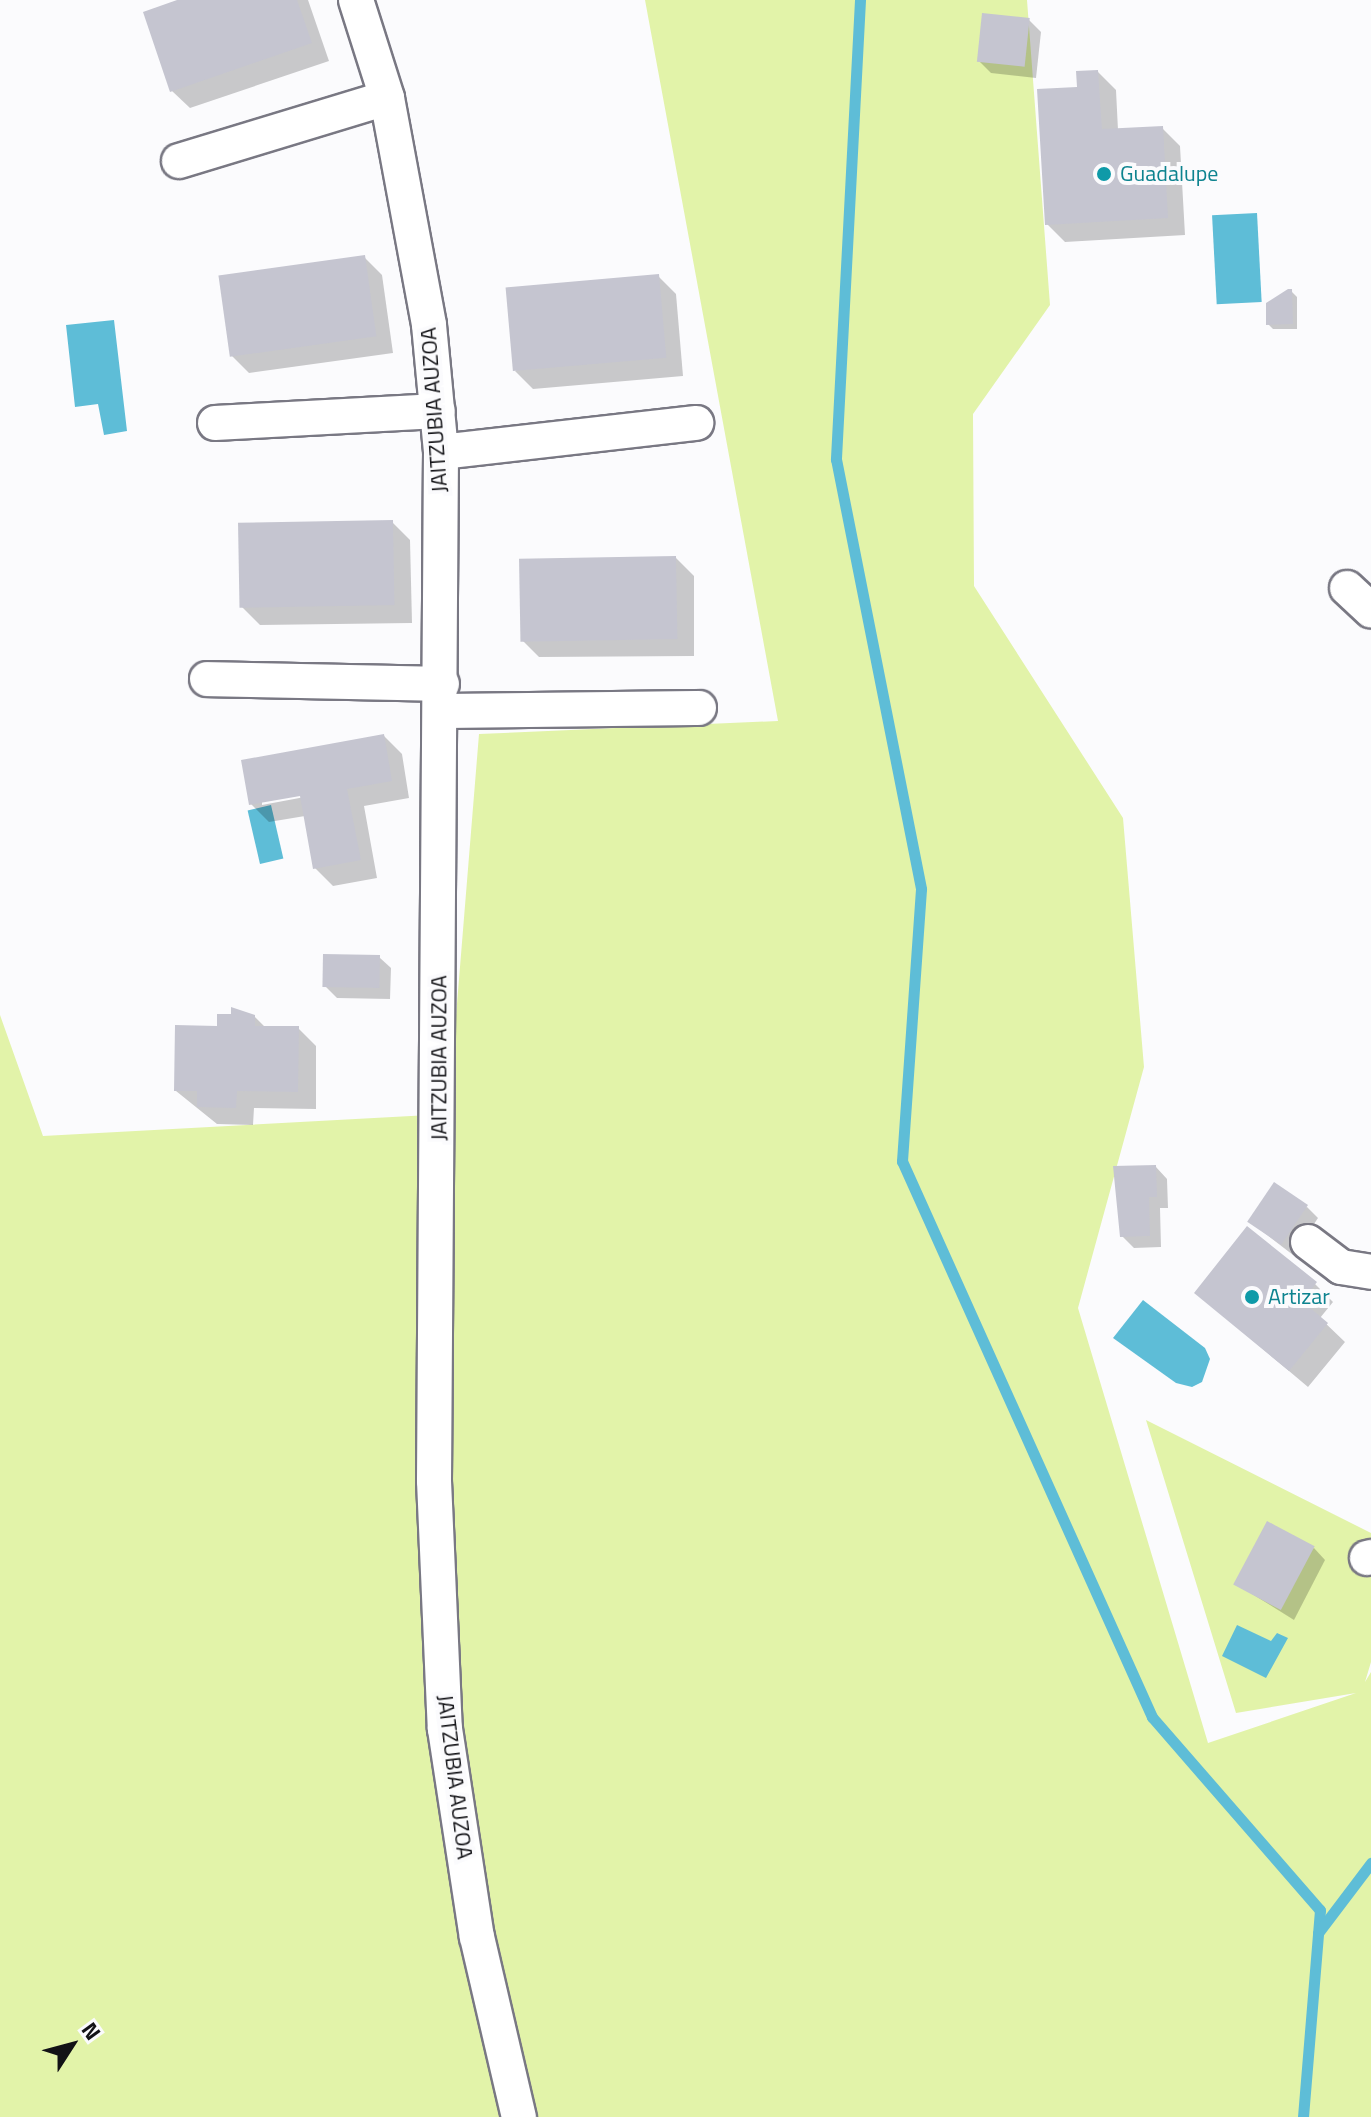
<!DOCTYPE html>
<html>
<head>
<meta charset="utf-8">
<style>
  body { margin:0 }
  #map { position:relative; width:1371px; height:2117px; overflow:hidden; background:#fbfbfd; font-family:"Titillium Web",sans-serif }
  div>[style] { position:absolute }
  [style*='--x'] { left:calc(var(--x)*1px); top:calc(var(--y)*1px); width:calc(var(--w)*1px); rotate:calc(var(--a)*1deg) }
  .green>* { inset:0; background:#e2f3a9 }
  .water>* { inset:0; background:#5ebdd7; transform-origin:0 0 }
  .shadow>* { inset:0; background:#0003 }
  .stream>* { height:11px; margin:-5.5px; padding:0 5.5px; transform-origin:5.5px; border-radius:5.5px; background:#5ebdd7 }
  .building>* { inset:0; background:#c5c5d0; transform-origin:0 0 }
  .roads { filter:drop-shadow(2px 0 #797883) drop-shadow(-2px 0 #797883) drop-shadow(0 2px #797883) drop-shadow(0 -2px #797883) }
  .minor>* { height:34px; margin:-17px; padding:0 17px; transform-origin:17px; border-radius:17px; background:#fff }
  .dots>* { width:22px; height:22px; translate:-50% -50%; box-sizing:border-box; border:4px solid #fbfbfd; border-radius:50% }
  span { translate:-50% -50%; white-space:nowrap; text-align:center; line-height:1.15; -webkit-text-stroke:8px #fbfbfd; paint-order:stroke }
  .culture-label { font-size:22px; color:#0d838f }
  .left { translate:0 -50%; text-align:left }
  .street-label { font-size:22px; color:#121216 }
  .north { position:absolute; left:32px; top:2005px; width:80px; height:80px; -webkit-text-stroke:6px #fbfbfd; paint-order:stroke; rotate:54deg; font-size:22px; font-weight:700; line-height:32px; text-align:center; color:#121216 }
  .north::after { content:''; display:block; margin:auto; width:28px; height:36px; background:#121216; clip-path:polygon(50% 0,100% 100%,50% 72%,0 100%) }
</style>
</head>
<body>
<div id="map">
  <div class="green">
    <i style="clip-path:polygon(645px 0,1027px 0,1050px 305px,973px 414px,974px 586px,1123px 818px,1144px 1067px,1078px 1308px,1208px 1743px,1356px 1693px,1236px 1713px,1146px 1420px,1371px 1533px,1371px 1662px,1365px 1682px,1371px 1672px,1371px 2117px,0 2117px,0 1015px,43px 1136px,448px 1114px,479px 734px,778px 721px)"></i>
  </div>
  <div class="water">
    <i style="left:1257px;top:213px;width:89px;height:45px;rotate:87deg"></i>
    <i style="clip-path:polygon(114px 320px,127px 431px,104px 435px,98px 404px,75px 407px,66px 325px)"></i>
    <i style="left:271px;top:805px;width:55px;height:24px;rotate:77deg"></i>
    <i style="clip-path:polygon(1143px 1300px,1205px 1348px,1210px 1359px,1202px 1382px,1192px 1387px,1176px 1383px,1113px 1338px)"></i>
    <i style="clip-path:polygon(1237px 1625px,1271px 1641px,1277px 1633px,1288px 1638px,1266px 1678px,1222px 1656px)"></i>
  </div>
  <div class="shadow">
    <i style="clip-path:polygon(184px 0,308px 0,329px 61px,190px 108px,172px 91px)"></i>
    <i style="clip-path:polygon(1029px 20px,1041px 32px,1036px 78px,991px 73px,979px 61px)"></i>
    <i style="clip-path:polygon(1098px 72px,1116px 90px,1118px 130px,1162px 128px,1180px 146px,1185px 235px,1065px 242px,1047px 224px)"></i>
    <i style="clip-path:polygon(364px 257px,382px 275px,393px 353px,249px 373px,231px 355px)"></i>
    <i style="clip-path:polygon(658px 276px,676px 294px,683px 376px,533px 389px,515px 371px)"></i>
    <i style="clip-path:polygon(1291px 291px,1297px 297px,1297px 329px,1273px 329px,1268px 324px)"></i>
    <i style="clip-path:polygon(392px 522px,410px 540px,412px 623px,260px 625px,242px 607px)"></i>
    <i style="clip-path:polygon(676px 558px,694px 576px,694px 656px,539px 657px,521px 639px)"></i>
    <i style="clip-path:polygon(evenodd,384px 736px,402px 754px,409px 798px,364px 806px,377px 878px,333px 886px,315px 868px,305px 816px,269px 822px,251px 804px,384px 736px,309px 792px,310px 796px,262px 805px,262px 801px,309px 792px)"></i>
    <i style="clip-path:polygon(379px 957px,391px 968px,390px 999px,337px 998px,325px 986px)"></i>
    <i style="clip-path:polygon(254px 1016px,266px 1028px,298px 1028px,316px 1046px,316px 1109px,254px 1108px,253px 1125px,217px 1124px,176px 1091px,219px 1028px)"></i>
    <i style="clip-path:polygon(1156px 1167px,1167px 1179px,1168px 1208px,1160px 1208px,1161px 1247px,1134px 1248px,1122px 1236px,1115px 1168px)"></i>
    <i style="clip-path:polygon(1307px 1207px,1318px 1218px,1293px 1255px,1249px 1221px)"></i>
    <i style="clip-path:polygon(1315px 1284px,1333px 1302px,1320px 1318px,1345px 1342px,1308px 1387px,1196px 1293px)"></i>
    <i style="clip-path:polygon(1314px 1548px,1325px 1560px,1294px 1620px,1236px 1584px)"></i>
  </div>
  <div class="stream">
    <i style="--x:860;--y:0;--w:460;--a:93"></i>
    <i style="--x:836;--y:459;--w:438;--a:78.8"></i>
    <i style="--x:921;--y:889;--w:273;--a:94"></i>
    <i style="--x:902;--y:1161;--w:610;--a:65.79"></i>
    <i style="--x:1152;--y:1717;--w:256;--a:49"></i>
    <i style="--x:1320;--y:1910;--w:208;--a:94.7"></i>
    <i style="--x:1318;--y:1933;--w:88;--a:-52.9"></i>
  </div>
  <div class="building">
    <i style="clip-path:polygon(177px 0,297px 0,312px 43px,170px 92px,143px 12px)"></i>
    <i style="left:982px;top:13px;width:48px;height:49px;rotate:6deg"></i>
    <i style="clip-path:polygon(1098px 70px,1102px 129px,1163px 126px,1168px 218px,1045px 225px,1037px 89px,1077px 87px,1076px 71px)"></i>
    <i style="left:365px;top:255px;width:82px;height:148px;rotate:82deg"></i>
    <i style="left:659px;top:274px;width:84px;height:154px;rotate:85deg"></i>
    <i style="clip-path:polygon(1288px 289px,1292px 289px,1293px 324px,1266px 325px,1266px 303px)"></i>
    <i style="left:393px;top:520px;width:85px;height:155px;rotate:89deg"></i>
    <i style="left:676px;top:556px;width:83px;height:157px;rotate:89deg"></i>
    <i style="clip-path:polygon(384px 734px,392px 781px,347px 789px,361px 860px,313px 869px,300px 796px,249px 805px,241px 760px)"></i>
    <i style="left:323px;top:954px;width:57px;height:33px;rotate:1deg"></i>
    <i style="clip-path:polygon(231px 1007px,255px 1015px,255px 1026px,299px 1026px,298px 1092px,237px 1091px,236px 1108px,197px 1107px,197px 1091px,174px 1091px,175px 1025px,217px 1026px,217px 1014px,231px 1014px)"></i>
    <i style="clip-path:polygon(1156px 1165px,1157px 1197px,1149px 1197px,1150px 1236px,1120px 1237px,1113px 1166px)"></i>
    <i style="left:1274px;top:1182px;width:41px;height:48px;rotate:34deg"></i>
    <i style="clip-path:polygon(1247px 1226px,1317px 1282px,1302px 1301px,1328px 1323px,1289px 1371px,1194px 1293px)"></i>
    <i style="left:1267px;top:1521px;width:54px;height:72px;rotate:28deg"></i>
  </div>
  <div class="roads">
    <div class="minor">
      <i style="--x:356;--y:0;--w:103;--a:72.4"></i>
      <i style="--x:387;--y:98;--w:231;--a:79.5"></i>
      <i style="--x:429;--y:325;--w:128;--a:84.6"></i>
      <i style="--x:441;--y:452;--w:1029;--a:90.39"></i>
      <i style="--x:434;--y:1481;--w:248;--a:87.5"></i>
      <i style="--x:445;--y:1729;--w:210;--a:81.3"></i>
      <i style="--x:477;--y:1937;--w:185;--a:76.9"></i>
      <i style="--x:179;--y:161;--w:217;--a:-16.9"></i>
      <i style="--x:215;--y:423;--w:223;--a:-3.1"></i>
      <i style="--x:441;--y:452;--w:257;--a:-6.5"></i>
      <i style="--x:1347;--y:588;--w:33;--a:43"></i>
      <i style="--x:207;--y:679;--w:235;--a:1.2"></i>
      <i style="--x:442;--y:711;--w:257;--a:-0.7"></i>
      <i style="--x:1308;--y:1242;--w:41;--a:37.1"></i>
      <i style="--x:1341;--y:1267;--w:30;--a:9"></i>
      <i style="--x:1367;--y:1558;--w:4;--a:-14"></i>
    </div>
  </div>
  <div class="dots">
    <i style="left:1104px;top:174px;background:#0f9aa8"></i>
    <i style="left:1252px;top:1297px;background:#0f9aa8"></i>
  </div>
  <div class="culture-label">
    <span class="left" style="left:1120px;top:174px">Guadalupe</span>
    <span class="left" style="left:1268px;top:1297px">Artizar</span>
  </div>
  <div class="street-label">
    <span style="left:434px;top:410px;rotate:-94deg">JAITZUBIA AUZOA</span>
    <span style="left:439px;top:1058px;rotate:-90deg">JAITZUBIA AUZOA</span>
    <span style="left:455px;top:1777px;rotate:83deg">JAITZUBIA AUZOA</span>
  </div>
  <div class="north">N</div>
</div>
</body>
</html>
